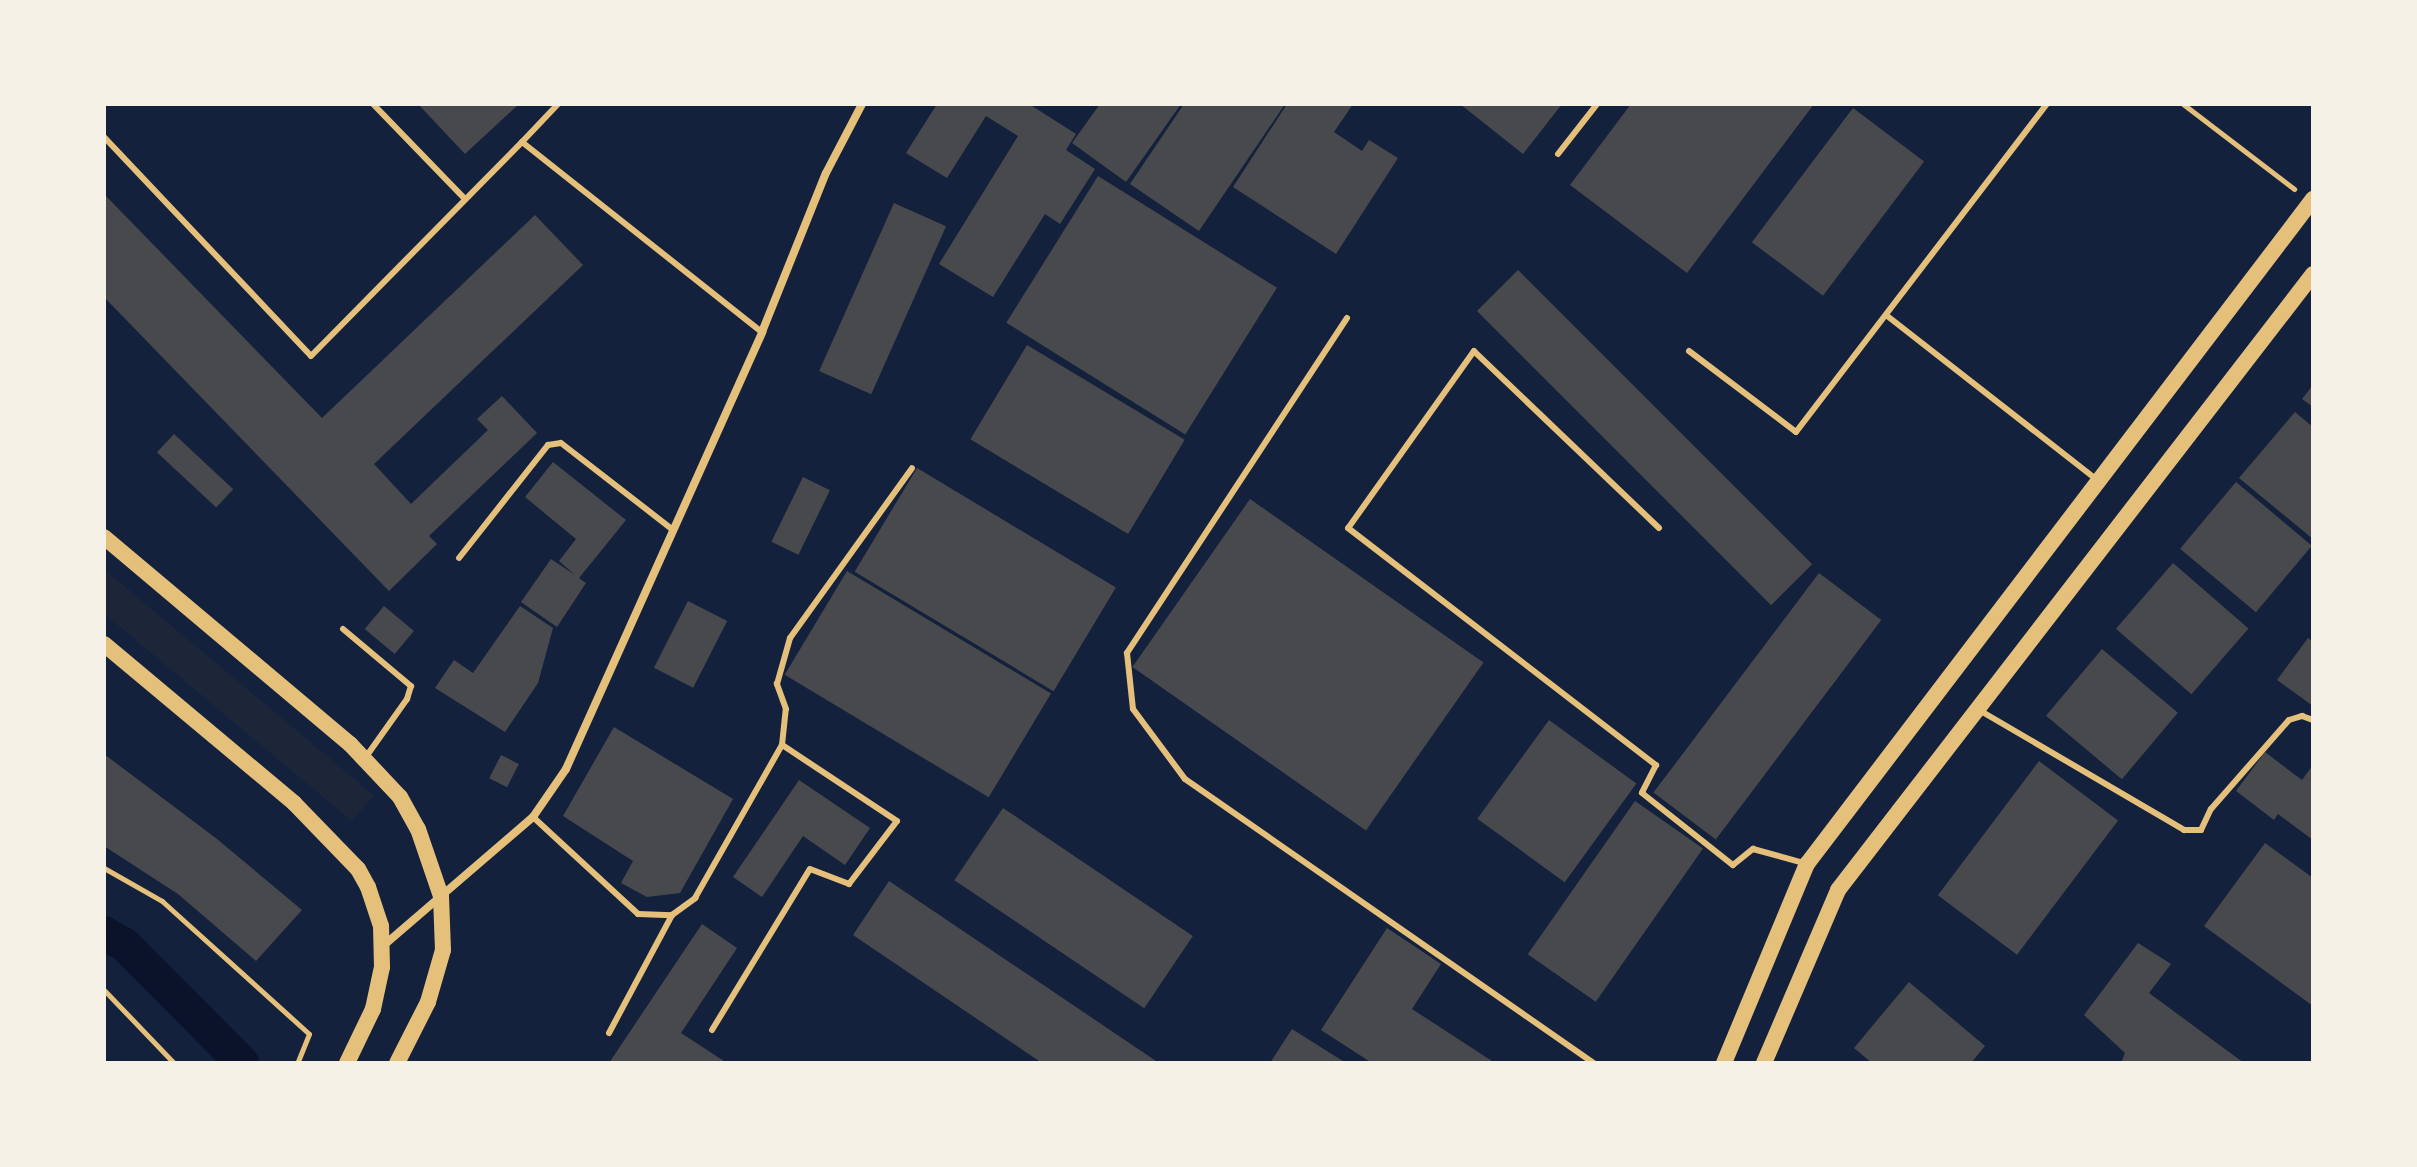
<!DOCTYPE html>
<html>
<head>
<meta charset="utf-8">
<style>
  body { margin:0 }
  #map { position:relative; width:2417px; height:1167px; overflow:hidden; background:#14213d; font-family:Ubuntu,sans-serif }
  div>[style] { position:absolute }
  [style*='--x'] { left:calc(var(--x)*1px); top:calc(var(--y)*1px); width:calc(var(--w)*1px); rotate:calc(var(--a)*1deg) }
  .green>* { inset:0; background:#1d2539; transform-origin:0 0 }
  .canal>* { height:34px; margin:-17px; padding:0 17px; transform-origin:17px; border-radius:17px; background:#0b132b }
  .building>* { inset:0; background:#48494c; transform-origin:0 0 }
  .path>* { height:5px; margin:-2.5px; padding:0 2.5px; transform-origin:2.5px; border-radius:2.5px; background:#e5c07b }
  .service>* { height:6px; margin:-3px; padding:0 3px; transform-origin:3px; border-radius:3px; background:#e5c07b }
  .minor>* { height:8px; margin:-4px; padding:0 4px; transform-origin:4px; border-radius:4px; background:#e5c07b }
  .secondary>* { height:16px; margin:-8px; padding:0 8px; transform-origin:8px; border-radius:8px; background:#e5c07b }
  span { translate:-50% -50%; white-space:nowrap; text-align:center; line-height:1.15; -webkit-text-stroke:6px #f6f1e7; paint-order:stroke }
  .frame { position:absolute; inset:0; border:106px solid #f6f1e7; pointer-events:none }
</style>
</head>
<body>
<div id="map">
  <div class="green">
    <i style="left:104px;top:569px;width:352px;height:34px;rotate:40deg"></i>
  </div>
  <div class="canal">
    <i style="--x:104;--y:933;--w:24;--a:30"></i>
    <i style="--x:125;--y:945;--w:166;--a:45.2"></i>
  </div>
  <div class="building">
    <i style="clip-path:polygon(418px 104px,519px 104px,465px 154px)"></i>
    <i style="clip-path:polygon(937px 104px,1029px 104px,1076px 134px,1066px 150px,1095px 169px,1060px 224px,1045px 214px,993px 297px,939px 264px,1018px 136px,986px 116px,947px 178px,906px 153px)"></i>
    <i style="clip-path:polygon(1100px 104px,1181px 104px,1126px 182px,1072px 143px)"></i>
    <i style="clip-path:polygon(1184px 104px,1285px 104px,1199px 231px,1130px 184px)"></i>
    <i style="clip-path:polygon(1287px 104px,1353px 104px,1334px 132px,1362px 151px,1369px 140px,1398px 158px,1336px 254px,1233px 187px)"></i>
    <i style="clip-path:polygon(1460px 104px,1562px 104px,1523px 154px)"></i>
    <i style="clip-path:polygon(1631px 104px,1814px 104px,1687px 273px,1570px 185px)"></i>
    <i style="left:1853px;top:108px;width:89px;height:168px;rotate:37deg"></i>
    <i style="left:1098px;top:176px;width:211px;height:173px;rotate:32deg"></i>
    <i style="clip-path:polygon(104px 194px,322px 418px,535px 215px,583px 265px,374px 464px,411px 504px,488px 430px,477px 419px,502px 396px,537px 433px,429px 536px,437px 544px,389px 591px,104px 297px)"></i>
    <i style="left:894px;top:203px;width:57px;height:184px;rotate:24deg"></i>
    <i style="left:1518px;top:270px;width:416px;height:58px;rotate:45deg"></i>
    <i style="left:1027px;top:345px;width:184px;height:110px;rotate:31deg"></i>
    <i style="clip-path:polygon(2313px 385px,2313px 407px,2302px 399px)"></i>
    <i style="clip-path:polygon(2295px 412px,2313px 427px,2313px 539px,2239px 478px)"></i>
    <i style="left:174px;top:434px;width:81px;height:25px;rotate:43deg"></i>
    <i style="clip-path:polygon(553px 462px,626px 520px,579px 578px,586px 583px,557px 627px,521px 602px,551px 559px,575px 575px,559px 561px,576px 539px,525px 497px)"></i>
    <i style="left:917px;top:468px;width:232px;height:121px;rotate:31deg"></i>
    <i style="left:803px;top:477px;width:30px;height:72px;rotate:26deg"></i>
    <i style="left:2236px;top:482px;width:99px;height:87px;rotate:40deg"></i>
    <i style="left:1250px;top:499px;width:285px;height:205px;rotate:35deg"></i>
    <i style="left:2173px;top:563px;width:100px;height:87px;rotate:41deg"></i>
    <i style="left:847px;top:571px;width:238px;height:121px;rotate:31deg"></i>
    <i style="left:1819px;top:573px;width:78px;height:275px;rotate:37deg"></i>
    <i style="left:688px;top:601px;width:44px;height:75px;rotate:27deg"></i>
    <i style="left:384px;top:606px;width:39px;height:30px;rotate:40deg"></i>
    <i style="clip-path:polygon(520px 606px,553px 628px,538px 683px,505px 732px,435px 688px,454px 660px,473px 673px)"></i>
    <i style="clip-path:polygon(2308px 638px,2313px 642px,2313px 706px,2277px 680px)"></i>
    <i style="left:2102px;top:649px;width:99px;height:87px;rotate:40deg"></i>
    <i style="left:1549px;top:720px;width:108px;height:122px;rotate:36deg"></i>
    <i style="clip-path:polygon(614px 727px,733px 799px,680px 893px,647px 897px,621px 883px,633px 861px,563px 816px)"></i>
    <i style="clip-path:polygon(2265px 752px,2302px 780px,2313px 765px,2313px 840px,2278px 814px,2274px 820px,2236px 791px)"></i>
    <i style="clip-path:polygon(104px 754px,217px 839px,302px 910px,256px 961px,178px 894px,104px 846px)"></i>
    <i style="left:501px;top:755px;width:20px;height:26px;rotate:27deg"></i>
    <i style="left:2039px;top:761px;width:99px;height:168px;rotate:37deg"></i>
    <i style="clip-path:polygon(799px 780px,870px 828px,845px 865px,803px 836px,762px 897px,733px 877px)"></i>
    <i style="left:1635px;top:801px;width:83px;height:187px;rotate:35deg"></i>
    <i style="left:1003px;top:808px;width:229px;height:87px;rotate:34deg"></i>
    <i style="clip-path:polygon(2265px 843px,2313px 878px,2313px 1006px,2204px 926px)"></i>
    <i style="clip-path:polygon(889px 881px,1159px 1063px,1042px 1063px,853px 935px)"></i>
    <i style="clip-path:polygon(702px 924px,737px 948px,681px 1033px,727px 1063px,609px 1063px)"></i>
    <i style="clip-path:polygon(1387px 928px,1441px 964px,1412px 1009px,1495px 1063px,1372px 1063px,1321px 1030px)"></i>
    <i style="clip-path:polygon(2138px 943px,2171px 964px,2149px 993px,2244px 1063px,2121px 1063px,2125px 1053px,2084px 1015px)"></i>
    <i style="clip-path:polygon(1909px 982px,1985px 1046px,1971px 1063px,1872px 1063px,1854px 1048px)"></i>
    <i style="clip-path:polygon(1292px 1029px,1346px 1063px,1270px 1063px)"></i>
  </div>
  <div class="path">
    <i style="--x:2183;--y:104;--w:140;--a:37.4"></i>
    <i style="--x:104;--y:868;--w:67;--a:29.6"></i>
    <i style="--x:162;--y:901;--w:198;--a:42.1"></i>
    <i style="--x:309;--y:1034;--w:31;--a:112"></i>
    <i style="--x:104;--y:990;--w:101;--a:46.2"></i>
  </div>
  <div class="service">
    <i style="--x:373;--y:104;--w:132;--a:45.9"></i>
    <i style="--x:104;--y:137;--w:301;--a:46.6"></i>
    <i style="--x:311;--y:356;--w:301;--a:-45.4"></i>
    <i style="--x:522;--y:142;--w:306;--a:38.4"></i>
    <i style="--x:522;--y:142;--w:52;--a:-46.5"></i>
    <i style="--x:1558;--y:154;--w:63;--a:-52"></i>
    <i style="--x:1886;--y:315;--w:268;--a:38"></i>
    <i style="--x:1347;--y:318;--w:401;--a:123.3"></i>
    <i style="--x:1127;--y:653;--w:56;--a:83.9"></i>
    <i style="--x:1133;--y:709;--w:87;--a:53.4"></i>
    <i style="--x:1185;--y:779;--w:498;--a:34.8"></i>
    <i style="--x:1689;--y:351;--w:134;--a:37.1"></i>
    <i style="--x:1796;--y:432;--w:413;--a:-52.6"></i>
    <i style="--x:1659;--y:528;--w:256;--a:-136.3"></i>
    <i style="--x:1474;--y:351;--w:217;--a:125.4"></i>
    <i style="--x:1348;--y:528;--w:389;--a:37.6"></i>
    <i style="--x:1656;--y:765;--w:31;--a:117"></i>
    <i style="--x:1642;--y:793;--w:116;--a:38.4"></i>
    <i style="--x:1733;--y:865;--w:26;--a:-39"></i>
    <i style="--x:1753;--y:849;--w:53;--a:15.4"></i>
    <i style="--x:459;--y:558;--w:144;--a:-51.8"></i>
    <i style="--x:548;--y:445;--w:13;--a:-9"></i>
    <i style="--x:561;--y:443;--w:142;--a:37.8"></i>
    <i style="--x:343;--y:629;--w:89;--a:40"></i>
    <i style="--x:411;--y:686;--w:14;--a:107"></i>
    <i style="--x:407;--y:699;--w:72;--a:125.4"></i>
    <i style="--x:1979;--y:710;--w:238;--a:30.3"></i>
    <i style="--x:2184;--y:830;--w:17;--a:0"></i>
    <i style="--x:2201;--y:830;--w:23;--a:-65"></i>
    <i style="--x:2211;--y:809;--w:118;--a:-48.8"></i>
    <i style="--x:2289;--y:720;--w:14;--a:-17"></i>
    <i style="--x:2302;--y:716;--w:12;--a:20"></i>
    <i style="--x:533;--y:817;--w:143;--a:42.7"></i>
    <i style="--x:638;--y:914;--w:34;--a:2"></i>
    <i style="--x:672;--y:915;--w:29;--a:-36"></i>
    <i style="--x:695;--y:898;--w:176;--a:-60.4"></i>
    <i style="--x:782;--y:745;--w:36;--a:-84"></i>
    <i style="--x:786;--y:709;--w:27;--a:-110"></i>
    <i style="--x:777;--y:684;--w:48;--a:-74.2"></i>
    <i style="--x:790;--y:638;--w:209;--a:-54.3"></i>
    <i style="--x:712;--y:1030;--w:188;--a:-58.7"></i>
    <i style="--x:810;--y:869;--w:42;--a:21"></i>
    <i style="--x:849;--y:884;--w:79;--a:-52.7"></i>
    <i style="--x:897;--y:821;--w:138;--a:-146.5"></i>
    <i style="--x:609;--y:1033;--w:134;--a:-61.9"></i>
  </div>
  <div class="minor">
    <i style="--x:383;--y:946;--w:198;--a:-40.7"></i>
    <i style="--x:533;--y:817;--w:58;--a:-55.5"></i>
    <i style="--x:566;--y:769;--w:479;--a:-65.8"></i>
    <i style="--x:762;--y:332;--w:171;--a:-68.1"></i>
    <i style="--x:826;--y:173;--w:78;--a:-62.4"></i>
  </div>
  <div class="secondary">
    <i style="--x:104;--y:537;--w:322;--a:40.1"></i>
    <i style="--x:350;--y:744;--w:73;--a:46.7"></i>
    <i style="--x:400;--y:797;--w:37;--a:61"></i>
    <i style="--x:418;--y:829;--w:71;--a:71.1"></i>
    <i style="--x:441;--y:896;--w:54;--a:87.9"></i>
    <i style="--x:443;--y:950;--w:54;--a:106.1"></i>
    <i style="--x:428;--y:1002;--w:68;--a:116.9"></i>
    <i style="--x:104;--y:644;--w:248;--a:39.9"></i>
    <i style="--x:294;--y:803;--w:92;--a:45.9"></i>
    <i style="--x:358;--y:869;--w:21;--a:61"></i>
    <i style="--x:368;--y:887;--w:41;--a:71.6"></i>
    <i style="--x:381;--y:926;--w:41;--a:88.6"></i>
    <i style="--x:382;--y:967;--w:43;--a:102.1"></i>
    <i style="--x:373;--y:1009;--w:60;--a:115.7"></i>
    <i style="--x:1724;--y:1063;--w:216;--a:-67.4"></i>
    <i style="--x:1807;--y:864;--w:836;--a:-52.73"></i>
    <i style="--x:1764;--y:1063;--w:188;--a:-66.8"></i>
    <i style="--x:1838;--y:890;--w:778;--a:-52.36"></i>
  </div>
  <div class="frame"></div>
</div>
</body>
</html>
